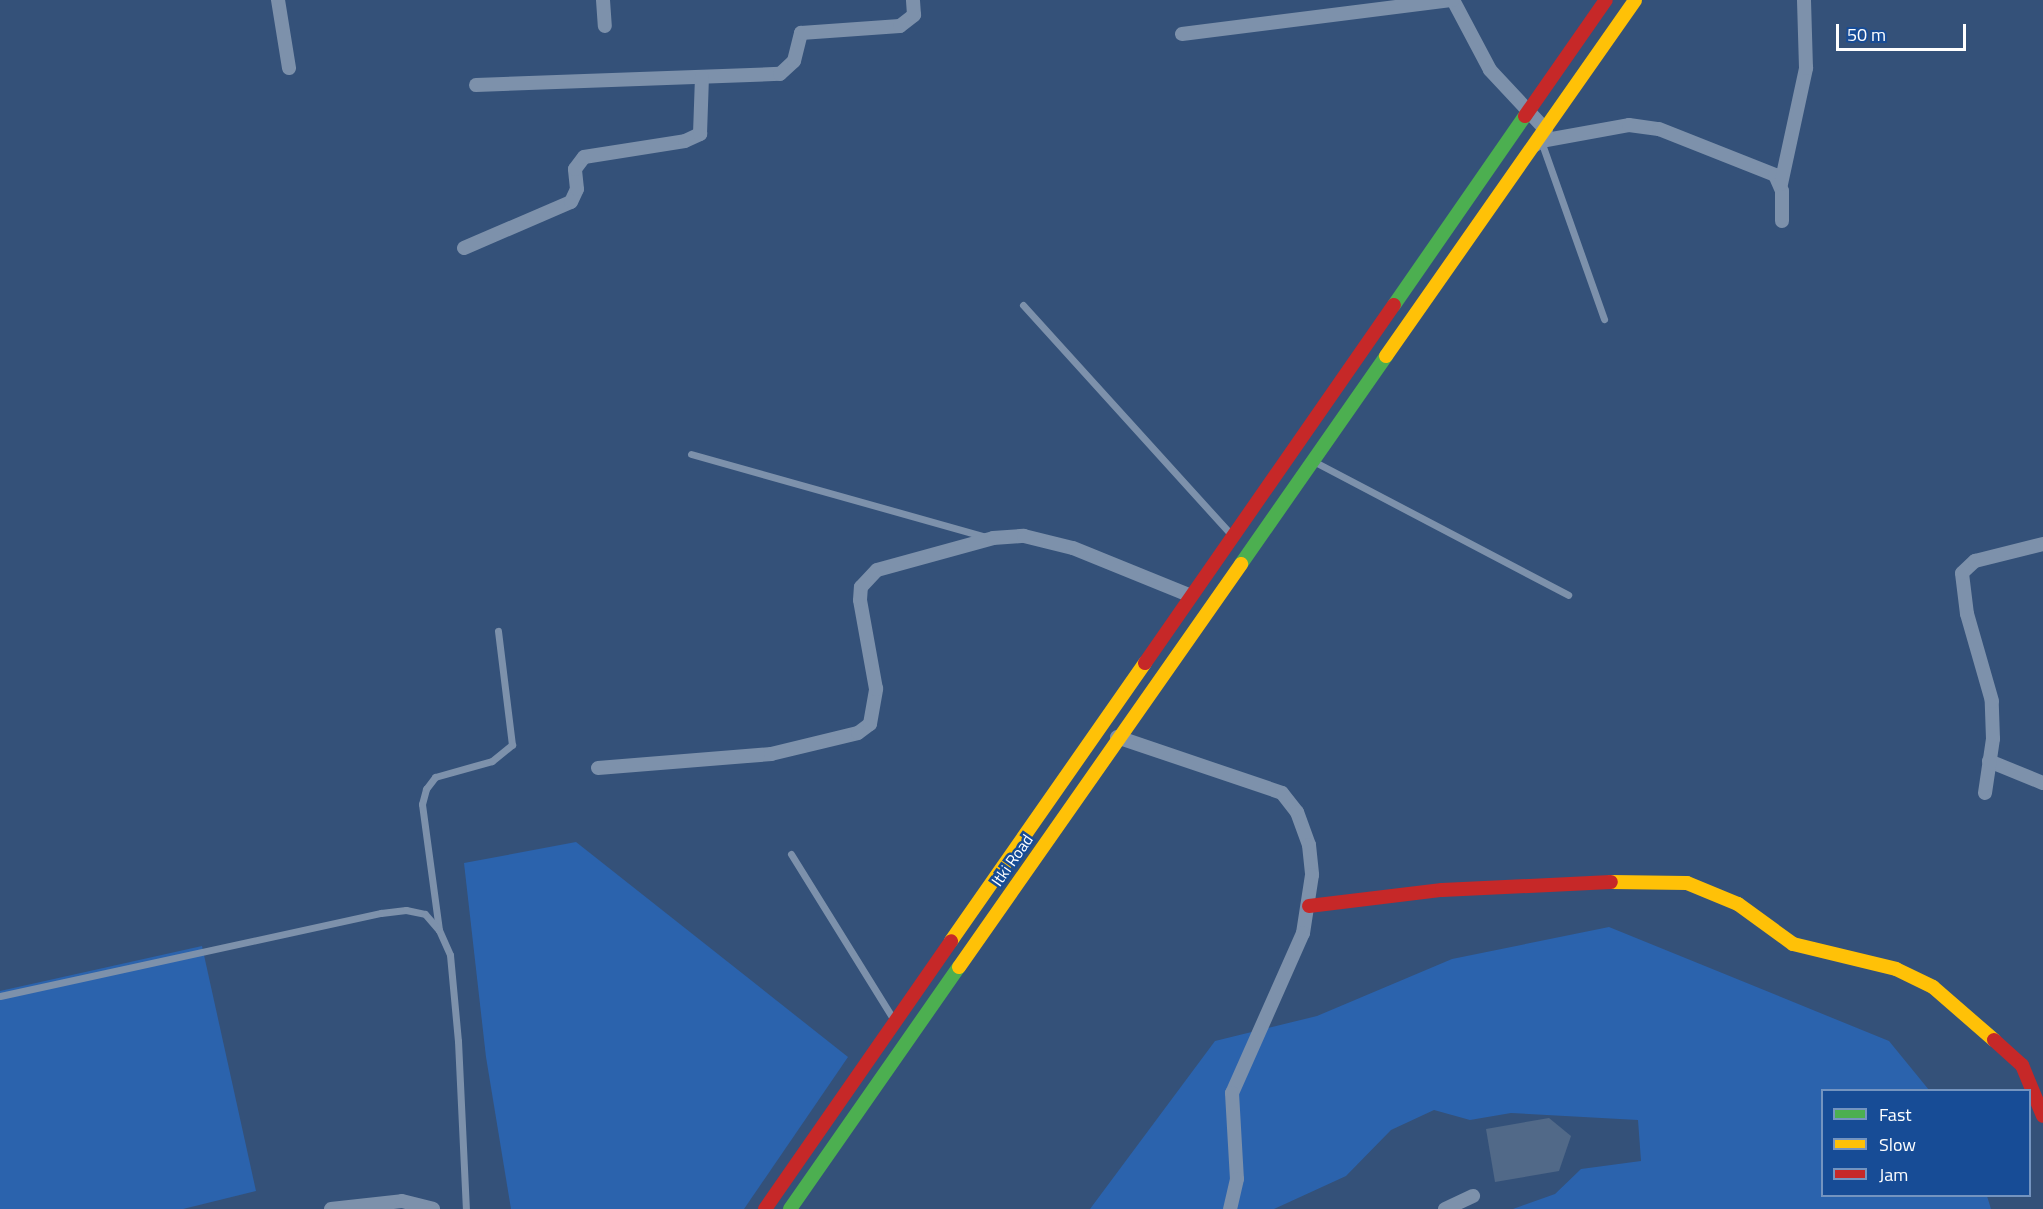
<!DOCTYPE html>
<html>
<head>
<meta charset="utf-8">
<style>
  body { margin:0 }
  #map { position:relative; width:2043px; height:1209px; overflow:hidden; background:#345179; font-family:"Titillium Web",sans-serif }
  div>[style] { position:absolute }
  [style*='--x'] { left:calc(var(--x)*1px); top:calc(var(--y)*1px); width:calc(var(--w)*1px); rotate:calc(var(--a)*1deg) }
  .green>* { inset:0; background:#2b63ad }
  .building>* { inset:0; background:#516988 }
  .lane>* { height:7px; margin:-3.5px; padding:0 3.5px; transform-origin:3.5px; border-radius:3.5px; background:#7d91ab }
  .street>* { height:14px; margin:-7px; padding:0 7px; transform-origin:7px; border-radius:7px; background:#7d91ab }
  .fast>* { height:14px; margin:-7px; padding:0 7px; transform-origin:7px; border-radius:7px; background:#4caf50 }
  .slow>* { height:14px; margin:-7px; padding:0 7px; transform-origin:7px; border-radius:7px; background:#ffc107 }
  .jam>* { height:14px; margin:-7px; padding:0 7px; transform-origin:7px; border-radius:7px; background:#c62828 }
  span { translate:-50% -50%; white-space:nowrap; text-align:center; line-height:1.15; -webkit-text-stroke:5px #174c96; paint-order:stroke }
  .street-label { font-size:16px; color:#fff }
  .legend { position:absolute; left:1821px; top:1089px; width:210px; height:108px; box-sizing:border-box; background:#174c96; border:2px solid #7494c0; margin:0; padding:8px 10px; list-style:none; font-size:18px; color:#fff }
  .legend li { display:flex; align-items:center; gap:12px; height:30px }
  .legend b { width:30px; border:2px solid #7494c0 }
  .scale { position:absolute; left:1836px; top:24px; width:130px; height:27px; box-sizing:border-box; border:3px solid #fff; border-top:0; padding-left:8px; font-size:18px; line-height:21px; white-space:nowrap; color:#fff; -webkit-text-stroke:4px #174c96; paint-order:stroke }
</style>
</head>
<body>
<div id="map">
  <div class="green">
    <i style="clip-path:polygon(576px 842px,848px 1057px,744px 1209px,511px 1209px,486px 1057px,464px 863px)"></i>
    <i style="clip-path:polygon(1609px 927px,1889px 1041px,1929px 1090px,1822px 1090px,1822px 1196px,1987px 1196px,1991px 1209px,1513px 1209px,1555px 1194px,1581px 1169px,1641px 1161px,1638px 1120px,1511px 1113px,1470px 1120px,1434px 1110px,1391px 1130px,1346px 1176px,1274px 1209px,1090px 1209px,1215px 1041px,1317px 1016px,1452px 959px)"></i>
    <i style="clip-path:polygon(202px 946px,256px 1191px,183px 1209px,0 1209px,0 991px)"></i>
  </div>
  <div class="building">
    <i style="clip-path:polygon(1549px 1118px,1571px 1136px,1559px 1171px,1495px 1182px,1486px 1129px)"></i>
  </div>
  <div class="lane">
    <i style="--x:1541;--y:141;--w:189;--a:70.5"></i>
    <i style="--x:1023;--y:305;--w:309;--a:47.8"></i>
    <i style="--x:691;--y:454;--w:307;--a:15.7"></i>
    <i style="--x:1315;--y:462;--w:286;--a:27.7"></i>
    <i style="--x:791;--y:854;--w:195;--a:58.2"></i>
    <i style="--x:439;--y:930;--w:127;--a:-97.7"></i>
    <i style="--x:422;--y:804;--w:16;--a:-75"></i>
    <i style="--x:426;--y:789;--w:15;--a:-53"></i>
    <i style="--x:435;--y:777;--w:59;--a:-15.7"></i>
    <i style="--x:492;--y:761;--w:26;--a:-39"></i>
    <i style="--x:512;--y:745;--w:115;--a:-97"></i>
    <i style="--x:0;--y:996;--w:390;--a:-12.3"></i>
    <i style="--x:381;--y:913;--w:25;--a:-7"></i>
    <i style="--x:406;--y:910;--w:19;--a:12"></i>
    <i style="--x:425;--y:914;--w:21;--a:49"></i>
    <i style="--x:439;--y:930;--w:27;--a:66"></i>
    <i style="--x:450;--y:955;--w:86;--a:84.7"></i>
    <i style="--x:458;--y:1041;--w:168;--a:87.3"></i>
  </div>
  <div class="street">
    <i style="--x:278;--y:0;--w:69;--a:80.8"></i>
    <i style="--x:603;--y:0;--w:26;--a:86"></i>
    <i style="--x:1453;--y:0;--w:79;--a:62.1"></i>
    <i style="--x:1490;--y:70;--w:82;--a:47"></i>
    <i style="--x:1182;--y:34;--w:273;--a:-7.2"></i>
    <i style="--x:476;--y:85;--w:304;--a:-2.1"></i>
    <i style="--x:780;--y:74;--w:19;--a:-43"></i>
    <i style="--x:794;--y:61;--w:29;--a:-76"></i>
    <i style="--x:801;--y:33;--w:99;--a:-4"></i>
    <i style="--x:900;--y:26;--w:18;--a:-38"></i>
    <i style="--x:914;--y:15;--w:15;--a:-94"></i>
    <i style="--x:1535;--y:145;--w:7;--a:-34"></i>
    <i style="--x:1541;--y:141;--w:89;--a:-10.3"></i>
    <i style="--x:1629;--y:125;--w:30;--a:8"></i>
    <i style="--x:1659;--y:129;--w:125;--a:21.6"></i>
    <i style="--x:1775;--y:175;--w:17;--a:66"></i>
    <i style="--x:1782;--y:191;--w:30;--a:90"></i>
    <i style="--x:1781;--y:184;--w:119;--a:-77.8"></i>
    <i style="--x:1806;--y:68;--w:68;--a:-91.7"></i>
    <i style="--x:464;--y:248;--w:116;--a:-23.3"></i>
    <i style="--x:571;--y:202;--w:14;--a:-65"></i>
    <i style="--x:577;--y:189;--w:20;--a:-96"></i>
    <i style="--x:575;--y:169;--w:15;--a:-53"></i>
    <i style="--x:584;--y:157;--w:102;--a:-9"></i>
    <i style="--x:685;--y:141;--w:17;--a:-25"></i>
    <i style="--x:700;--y:134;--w:57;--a:-88"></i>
    <i style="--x:1117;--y:737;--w:174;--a:18.7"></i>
    <i style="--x:1282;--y:793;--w:24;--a:52"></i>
    <i style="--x:1297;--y:812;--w:35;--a:70"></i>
    <i style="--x:1309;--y:845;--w:30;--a:84"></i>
    <i style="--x:1312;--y:875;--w:59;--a:98.8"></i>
    <i style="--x:1303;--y:933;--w:175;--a:113.9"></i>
    <i style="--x:1232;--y:1093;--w:86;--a:86.7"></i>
    <i style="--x:1237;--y:1179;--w:31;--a:103"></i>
    <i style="--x:1989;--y:761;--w:58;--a:22.2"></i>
    <i style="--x:598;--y:768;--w:174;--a:-4.6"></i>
    <i style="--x:771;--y:754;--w:89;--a:-13.6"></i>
    <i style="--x:858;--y:733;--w:15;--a:-37"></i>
    <i style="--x:870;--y:724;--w:36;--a:-80"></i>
    <i style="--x:876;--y:689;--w:90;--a:-100.2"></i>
    <i style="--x:860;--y:600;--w:13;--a:-86"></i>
    <i style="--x:861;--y:587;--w:23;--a:-47"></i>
    <i style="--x:877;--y:570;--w:120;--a:-15.4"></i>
    <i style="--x:993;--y:538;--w:31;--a:-4"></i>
    <i style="--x:1024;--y:536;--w:50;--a:13.8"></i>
    <i style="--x:1073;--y:548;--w:127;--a:22.1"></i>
    <i style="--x:1985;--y:793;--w:55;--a:-81.6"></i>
    <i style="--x:1993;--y:739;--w:38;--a:-92"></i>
    <i style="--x:1992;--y:701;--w:91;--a:-106"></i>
    <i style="--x:1967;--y:614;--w:41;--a:-97"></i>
    <i style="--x:1962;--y:573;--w:18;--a:-43"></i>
    <i style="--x:1975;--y:561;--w:70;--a:-14"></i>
    <i style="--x:331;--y:1209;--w:71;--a:-6.4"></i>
    <i style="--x:402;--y:1201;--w:32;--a:14"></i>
    <i style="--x:1445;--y:1209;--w:31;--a:-25"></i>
  </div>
  <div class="fast">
    <i style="--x:1394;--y:305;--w:230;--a:-55.3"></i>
    <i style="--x:1241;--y:564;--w:254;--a:-55.1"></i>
    <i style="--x:790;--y:1209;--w:295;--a:-55.1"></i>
  </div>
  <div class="slow">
    <i style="--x:1386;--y:356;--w:434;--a:-55"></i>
    <i style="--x:1611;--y:882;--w:76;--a:0.8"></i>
    <i style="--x:1687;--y:883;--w:55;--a:22.4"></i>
    <i style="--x:1738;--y:904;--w:68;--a:36"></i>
    <i style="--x:1793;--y:944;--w:106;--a:13.6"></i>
    <i style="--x:1896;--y:969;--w:41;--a:25.9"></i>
    <i style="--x:1933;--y:987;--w:81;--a:41"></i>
    <i style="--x:951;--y:941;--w:339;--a:-55.1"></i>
    <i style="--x:959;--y:967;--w:492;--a:-55"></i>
  </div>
  <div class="jam">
    <i style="--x:1525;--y:116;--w:141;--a:-55.1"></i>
    <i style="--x:1145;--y:663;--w:436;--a:-55.2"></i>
    <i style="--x:1309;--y:906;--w:134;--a:-6.9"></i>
    <i style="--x:1442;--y:890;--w:169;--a:-2.7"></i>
    <i style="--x:1994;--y:1040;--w:38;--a:42"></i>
    <i style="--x:2022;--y:1065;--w:55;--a:67.6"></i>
    <i style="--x:765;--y:1209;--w:326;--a:-55.2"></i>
  </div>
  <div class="street-label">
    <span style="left:1012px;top:860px;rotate:-55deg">Itki Road</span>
  </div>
  <ul class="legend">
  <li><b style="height:8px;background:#4caf50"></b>Fast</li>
  <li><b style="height:8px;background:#ffc107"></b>Slow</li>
  <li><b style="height:8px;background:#c62828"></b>Jam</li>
  </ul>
  <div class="scale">50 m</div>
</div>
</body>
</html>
